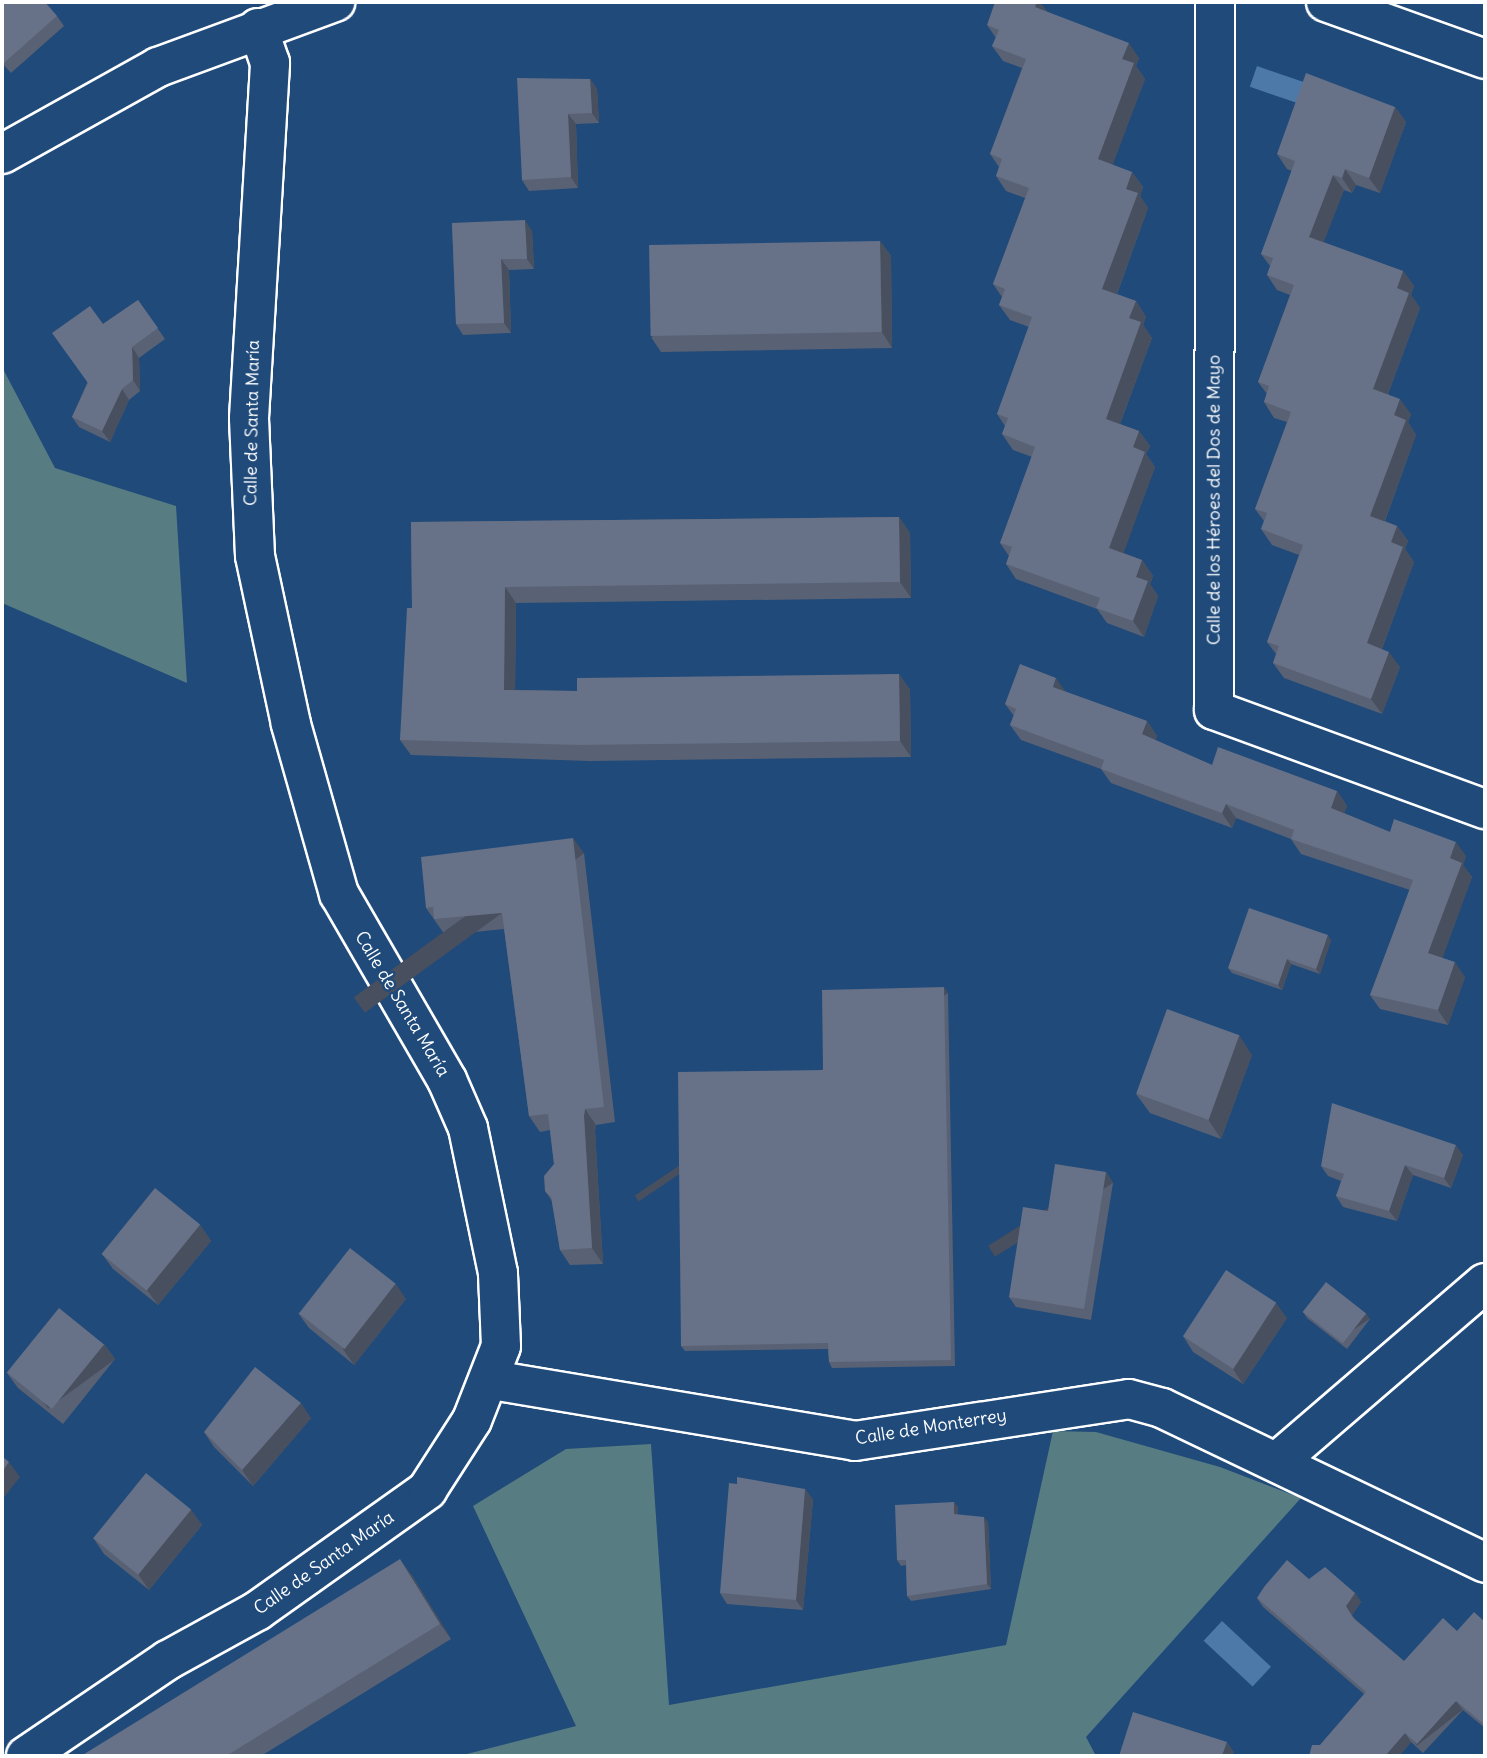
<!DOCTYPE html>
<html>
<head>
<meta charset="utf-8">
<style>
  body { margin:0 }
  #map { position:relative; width:1487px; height:1758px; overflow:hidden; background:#1f4a7a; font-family:Delius,sans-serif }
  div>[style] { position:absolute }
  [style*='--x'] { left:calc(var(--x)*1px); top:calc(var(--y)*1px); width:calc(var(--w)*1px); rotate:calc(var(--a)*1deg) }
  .green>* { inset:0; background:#577c82 }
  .water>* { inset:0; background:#4c79a8; transform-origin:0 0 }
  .roads { filter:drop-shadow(2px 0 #fff) drop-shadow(-2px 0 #fff) drop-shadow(0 2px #fff) drop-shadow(0 -2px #fff) }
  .minor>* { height:38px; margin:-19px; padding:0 19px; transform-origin:19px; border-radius:19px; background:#1f4a7a }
  .tertiary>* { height:38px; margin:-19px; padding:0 19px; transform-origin:19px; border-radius:19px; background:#1f4a7a }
  .wall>* { inset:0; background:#596174 }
  .shaded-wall>* { inset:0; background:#484f5e; transform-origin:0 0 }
  .building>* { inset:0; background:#677187; transform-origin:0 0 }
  span { translate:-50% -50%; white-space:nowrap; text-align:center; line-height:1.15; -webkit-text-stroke:5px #1f4a7a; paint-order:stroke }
  .street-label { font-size:18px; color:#fff }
  .frame { position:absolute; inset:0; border:4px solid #fff; pointer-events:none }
</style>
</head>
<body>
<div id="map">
  <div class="green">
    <i style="clip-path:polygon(2px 367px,55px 468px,176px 506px,187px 683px,2px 603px)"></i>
    <i style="clip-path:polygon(1053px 1431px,1096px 1432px,1220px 1467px,1301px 1498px,1086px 1737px,1096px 1756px,459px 1756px,576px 1726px,473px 1506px,566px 1449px,651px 1444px,669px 1705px,1006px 1645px)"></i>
  </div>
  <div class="water">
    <i style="left:1257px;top:66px;width:50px;height:22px;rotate:19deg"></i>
    <i style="left:1222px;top:1621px;width:67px;height:27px;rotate:43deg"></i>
  </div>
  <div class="roads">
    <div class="minor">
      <i style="--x:1215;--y:2;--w:708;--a:90.08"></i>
      <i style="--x:1214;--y:710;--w:289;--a:20.1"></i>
      <i style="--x:492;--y:1380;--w:368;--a:9.5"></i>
      <i style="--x:855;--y:1441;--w:277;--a:-8.7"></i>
      <i style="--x:1129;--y:1399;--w:34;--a:15"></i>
      <i style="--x:1162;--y:1408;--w:358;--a:25.6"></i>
      <i style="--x:1278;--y:1461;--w:273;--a:-40.7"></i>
      <i style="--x:26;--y:1756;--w:171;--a:-34.1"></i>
      <i style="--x:168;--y:1660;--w:102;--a:-28.8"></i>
      <i style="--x:257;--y:1611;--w:209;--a:-35.4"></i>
      <i style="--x:427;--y:1490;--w:83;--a:-57.3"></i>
      <i style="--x:472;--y:1420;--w:79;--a:-68.6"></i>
      <i style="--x:501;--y:1346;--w:73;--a:-92.4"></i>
      <i style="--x:498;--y:1273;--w:148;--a:-101.7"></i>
      <i style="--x:468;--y:1128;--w:52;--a:-113.6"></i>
      <i style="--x:447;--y:1080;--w:215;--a:-120.1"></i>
      <i style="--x:339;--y:894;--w:177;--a:-105.8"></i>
      <i style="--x:291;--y:724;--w:172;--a:-102.1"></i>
      <i style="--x:255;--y:556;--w:138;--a:-92.5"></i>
      <i style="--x:249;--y:418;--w:356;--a:-86.6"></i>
      <i style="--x:270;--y:63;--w:37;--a:-109"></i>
    </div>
    <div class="tertiary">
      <i style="--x:1326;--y:2;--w:169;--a:19.7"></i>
      <i style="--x:2;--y:154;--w:179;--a:-29.1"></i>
      <i style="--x:158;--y:67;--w:189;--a:-20.2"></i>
    </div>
  </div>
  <div class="wall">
    <i style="clip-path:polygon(2px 2px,57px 16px,64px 26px,11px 73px,2px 63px)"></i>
    <i style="clip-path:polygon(1040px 2px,1047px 12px,1139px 58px,1136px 66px,1145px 79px,1112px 165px,1132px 172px,1143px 187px,1140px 196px,1148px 208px,1117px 294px,1136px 301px,1146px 317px,1143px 325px,1152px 338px,1120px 424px,1139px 431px,1150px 446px,1146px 454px,1155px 467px,1123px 553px,1142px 560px,1153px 576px,1150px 584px,1158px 596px,1144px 637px,1107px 623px,1097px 609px,1016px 579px,1006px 564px,1009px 556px,1000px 543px,1032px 457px,1013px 450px,1002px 434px,1005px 426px,997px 414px,1029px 327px,1010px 320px,999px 305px,1002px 297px,993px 284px,1025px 198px,1006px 191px,996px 176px,999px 167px,990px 154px,1022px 68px,1003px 61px,992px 46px,996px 38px,987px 25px)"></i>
    <i style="clip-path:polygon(590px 79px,597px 89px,599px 123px,576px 124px,578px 188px,529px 191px,522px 180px)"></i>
    <i style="clip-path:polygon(1395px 107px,1406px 122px,1380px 193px,1356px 185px,1352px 193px,1344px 190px,1323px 242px,1403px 271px,1414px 286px,1411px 295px,1420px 308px,1388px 394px,1411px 414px,1408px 422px,1416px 435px,1385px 521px,1397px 526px,1408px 541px,1405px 549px,1414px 562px,1382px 649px,1400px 667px,1382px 714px,1284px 678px,1273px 663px,1276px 654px,1267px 642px,1299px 555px,1272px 545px,1261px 529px,1264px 521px,1255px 509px,1287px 422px,1274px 418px,1264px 402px,1267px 394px,1258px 382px,1290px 295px,1277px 290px,1267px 275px,1270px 266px,1261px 254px,1292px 171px,1287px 169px,1277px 154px)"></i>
    <i style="clip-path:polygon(452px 223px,532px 231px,534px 269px,509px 270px,511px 333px,463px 335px,456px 324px)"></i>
    <i style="clip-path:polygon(880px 241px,891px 256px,892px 348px,661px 352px,651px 337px)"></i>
    <i style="clip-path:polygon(138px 300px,165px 339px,139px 358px,140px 391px,129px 400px,110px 442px,79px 427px,72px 417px,87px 383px,103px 324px)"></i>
    <i style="clip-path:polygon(899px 517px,910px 533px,911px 598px,516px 603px,515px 690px,577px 691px,899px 674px,910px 690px,911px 757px,589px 761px,411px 755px,400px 740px,412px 608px,411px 522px)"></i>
    <i style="clip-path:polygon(1066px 692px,1147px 721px,1157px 736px,1155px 740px,1212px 765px,1337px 791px,1347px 806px,1344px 813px,1390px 832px,1466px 856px,1463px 865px,1472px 877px,1442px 958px,1465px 977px,1448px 1025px,1380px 1009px,1370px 995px,1410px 890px,1301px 854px,1291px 839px,1236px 818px,1232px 828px,1111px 783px,1101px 769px,1021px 740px,1010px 725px,1014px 716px,1005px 704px)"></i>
    <i style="clip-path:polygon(584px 853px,615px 1122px,596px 1125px,595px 1131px,603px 1264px,570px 1265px,560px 1250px,552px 1201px,545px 1191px,554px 1164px,550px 1130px,540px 1132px,529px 1116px,504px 929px,445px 935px,426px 908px)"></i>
    <i style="clip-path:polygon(1331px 940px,1320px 974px,1291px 964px,1282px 990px,1232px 973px,1228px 968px)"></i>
    <i style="clip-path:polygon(948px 993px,955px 1366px,832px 1368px,829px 1362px,828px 1349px,685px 1351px,681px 1346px,823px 1070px)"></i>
    <i style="clip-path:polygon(1252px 1055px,1221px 1139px,1150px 1113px,1136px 1094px)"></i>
    <i style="clip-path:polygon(1463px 1155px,1451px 1188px,1413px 1175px,1397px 1221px,1343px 1207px,1336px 1196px,1341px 1181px,1328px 1176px,1321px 1166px)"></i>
    <i style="clip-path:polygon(1106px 1172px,1113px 1183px,1091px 1320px,1016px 1307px,1009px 1297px,1048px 1211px)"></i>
    <i style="clip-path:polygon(200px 1225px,211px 1241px,158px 1305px,113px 1269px,102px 1254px)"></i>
    <i style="clip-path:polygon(406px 1299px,354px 1365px,309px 1328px,298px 1313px)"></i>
    <i style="clip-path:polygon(1303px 1312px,1370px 1319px,1347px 1349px,1307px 1318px)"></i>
    <i style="clip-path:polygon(1287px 1318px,1243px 1384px,1193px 1352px,1183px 1336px)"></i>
    <i style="clip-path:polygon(104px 1344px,115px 1359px,63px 1424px,18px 1388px,7px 1373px)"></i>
    <i style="clip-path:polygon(311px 1418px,253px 1486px,214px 1447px,204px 1432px)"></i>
    <i style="clip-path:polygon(805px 1489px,813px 1500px,803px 1610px,727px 1604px,720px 1593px)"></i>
    <i style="clip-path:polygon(958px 1507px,958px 1515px,988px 1522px,991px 1589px,911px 1601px,907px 1596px,906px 1565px,901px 1566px,897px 1560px)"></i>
    <i style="clip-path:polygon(191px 1510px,202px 1525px,149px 1590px,104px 1554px,94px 1539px)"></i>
    <i style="clip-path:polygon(411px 1574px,451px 1639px,261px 1756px,81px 1756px)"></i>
    <i style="clip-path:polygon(1309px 1579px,1355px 1593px,1361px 1602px,1352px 1615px,1355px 1619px,1404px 1661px,1457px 1631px,1485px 1622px,1485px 1728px,1463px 1710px,1423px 1753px,1411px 1742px,1399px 1756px,1309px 1756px,1320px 1745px,1364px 1694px,1263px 1607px,1257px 1598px)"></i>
  </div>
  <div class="shaded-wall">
    <i style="clip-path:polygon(1037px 2px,1040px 2px,1049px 14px,1035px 7px)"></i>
    <i style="clip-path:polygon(1129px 43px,1139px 58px,1136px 66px,1145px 79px,1109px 175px,1098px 159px,1122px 59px)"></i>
    <i style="clip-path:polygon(590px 79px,597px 89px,599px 123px,592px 113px)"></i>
    <i style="clip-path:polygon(1395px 107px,1406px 122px,1380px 193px,1369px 178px)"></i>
    <i style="clip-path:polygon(568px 114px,576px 124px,578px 188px,571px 177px)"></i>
    <i style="clip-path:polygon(1345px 169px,1356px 185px,1352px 193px,1342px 178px)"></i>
    <i style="clip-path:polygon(1132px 172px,1143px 187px,1140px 196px,1148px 208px,1113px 304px,1102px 289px,1126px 189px)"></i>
    <i style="clip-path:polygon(1333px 175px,1344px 190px,1320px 252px,1309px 237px)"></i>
    <i style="clip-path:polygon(525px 220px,532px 231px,534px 269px,527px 259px)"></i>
    <i style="clip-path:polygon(880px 241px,891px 256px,892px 348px,882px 332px)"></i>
    <i style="clip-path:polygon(501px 259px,509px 270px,511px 333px,504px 323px)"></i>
    <i style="clip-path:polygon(1403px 271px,1414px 286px,1411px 295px,1420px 308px,1384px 404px,1373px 389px,1397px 288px)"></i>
    <i style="clip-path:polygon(1136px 301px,1146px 317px,1143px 325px,1152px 338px,1116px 434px,1106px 419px,1129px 318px)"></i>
    <i style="clip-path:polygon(132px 347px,139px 358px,140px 391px,133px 380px)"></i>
    <i style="clip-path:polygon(122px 389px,129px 400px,110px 442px,102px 431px)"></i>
    <i style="clip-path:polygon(1400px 399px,1411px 414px,1408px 422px,1416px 435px,1381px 531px,1370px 516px,1394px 415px)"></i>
    <i style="clip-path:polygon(1139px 431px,1150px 446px,1146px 454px,1155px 467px,1120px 563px,1109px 548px,1133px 447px)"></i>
    <i style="clip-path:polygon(899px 517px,910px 533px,911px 598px,900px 582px)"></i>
    <i style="clip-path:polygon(1397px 526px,1408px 541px,1405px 549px,1414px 562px,1378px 659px,1367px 643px,1391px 542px)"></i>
    <i style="clip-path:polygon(1142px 560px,1153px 576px,1150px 584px,1158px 596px,1144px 637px,1133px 621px,1136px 577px)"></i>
    <i style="clip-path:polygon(505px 587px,516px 603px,515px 706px,504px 690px)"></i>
    <i style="clip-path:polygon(1389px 652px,1400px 667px,1382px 714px,1371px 699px)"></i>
    <i style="clip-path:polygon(899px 674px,910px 690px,911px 757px,900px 741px)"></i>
    <i style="clip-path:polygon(1056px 678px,1066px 692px,1053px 687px)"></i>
    <i style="clip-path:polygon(1147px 721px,1157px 736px,1152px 749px,1142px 734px)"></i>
    <i style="clip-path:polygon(1337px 791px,1347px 806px,1341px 822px,1331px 808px)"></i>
    <i style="clip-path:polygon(1226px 804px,1236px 818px,1232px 828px,1222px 813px)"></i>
    <i style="left:573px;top:838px;width:19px;height:271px;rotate:54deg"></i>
    <i style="clip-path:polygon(1456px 842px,1466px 856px,1463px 865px,1472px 877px,1439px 968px,1428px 953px,1450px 858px)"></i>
    <i style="clip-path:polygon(1328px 935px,1331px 940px,1320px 974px,1316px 969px)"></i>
    <i style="clip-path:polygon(1287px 959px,1291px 964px,1282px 990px,1278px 985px)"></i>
    <i style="clip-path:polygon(1455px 962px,1465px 977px,1448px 1025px,1438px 1010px)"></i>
    <i style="left:944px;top:987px;width:7px;height:373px;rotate:56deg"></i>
    <i style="clip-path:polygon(1239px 1035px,1252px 1055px,1221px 1139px,1208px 1119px)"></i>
    <i style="clip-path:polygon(585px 1109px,596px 1125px,595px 1131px,603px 1264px,592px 1248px,584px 1116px)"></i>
    <i style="clip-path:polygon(1456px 1145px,1463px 1155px,1451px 1188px,1444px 1178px)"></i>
    <i style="clip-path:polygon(1405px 1165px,1413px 1175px,1397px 1221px,1389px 1211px)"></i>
    <i style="left:1106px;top:1172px;width:13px;height:139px;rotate:58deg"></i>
    <i style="clip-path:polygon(200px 1225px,211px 1241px,158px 1305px,147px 1290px)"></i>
    <i style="clip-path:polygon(396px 1284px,406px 1299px,354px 1365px,343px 1349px)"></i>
    <i style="clip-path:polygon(1276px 1303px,1287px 1318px,1243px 1384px,1233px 1369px)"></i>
    <i style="left:1366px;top:1313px;width:7px;height:38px;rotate:56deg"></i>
    <i style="left:104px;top:1344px;width:19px;height:83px;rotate:54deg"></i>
    <i style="clip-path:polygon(301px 1403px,311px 1418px,253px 1486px,242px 1470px)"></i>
    <i style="clip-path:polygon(9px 1462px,20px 1477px,2px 1500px,2px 1472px)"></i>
    <i style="clip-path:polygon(805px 1489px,813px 1500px,803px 1610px,796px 1600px)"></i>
    <i style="clip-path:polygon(954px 1502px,958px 1507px,958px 1520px,954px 1514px)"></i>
    <i style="clip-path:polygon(191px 1510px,202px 1525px,149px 1590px,138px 1574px)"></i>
    <i style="clip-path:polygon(984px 1517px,988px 1522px,991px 1589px,987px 1584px)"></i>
    <i style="clip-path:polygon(400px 1559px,411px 1574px,451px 1639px,440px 1624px)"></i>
    <i style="clip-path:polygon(1355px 1593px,1361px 1602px,1352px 1615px,1360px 1627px,1346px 1606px)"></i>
    <i style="left:1456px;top:1701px;width:11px;height:58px;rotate:52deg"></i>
    <i style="clip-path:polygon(1405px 1733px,1411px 1742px,1399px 1756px,1385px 1756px)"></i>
    <i style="clip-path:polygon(1227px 1742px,1234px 1752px,1233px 1756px,1222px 1756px)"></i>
  </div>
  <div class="building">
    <i style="clip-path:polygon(2px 2px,45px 2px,57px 16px,4px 63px,2px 61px)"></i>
    <i style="clip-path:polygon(995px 2px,1037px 2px,1035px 7px,1129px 43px,1122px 59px,1134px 63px,1098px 159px,1132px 172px,1126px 189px,1138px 193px,1102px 289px,1136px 301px,1129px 318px,1141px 322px,1106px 419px,1139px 431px,1133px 447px,1145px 452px,1109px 548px,1142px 560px,1136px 577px,1148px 581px,1133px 621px,1096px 608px,1100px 598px,1006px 564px,1012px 547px,1000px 543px,1035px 447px,1002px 434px,1008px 418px,997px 414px,1032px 317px,999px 305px,1005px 289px,993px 284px,1029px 188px,996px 176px,1002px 159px,990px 154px,1026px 59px,992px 46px,999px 30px,987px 25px)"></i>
    <i style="clip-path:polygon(1306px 73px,1395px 107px,1369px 178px,1345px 169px,1342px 178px,1333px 175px,1309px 237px,1403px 271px,1397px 288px,1409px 293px,1373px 389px,1400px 399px,1394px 415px,1406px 420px,1370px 516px,1397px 526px,1391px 542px,1403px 547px,1367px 643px,1389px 652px,1371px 699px,1273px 663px,1279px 646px,1267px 642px,1303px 545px,1261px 529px,1267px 513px,1255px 509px,1291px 412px,1264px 402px,1269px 386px,1258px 382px,1294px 285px,1267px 275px,1273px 258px,1261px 254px,1295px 161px,1277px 154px)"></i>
    <i style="clip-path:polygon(517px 78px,590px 79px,592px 113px,568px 114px,571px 177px,522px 180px)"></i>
    <i style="clip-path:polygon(525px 220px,527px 259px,501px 259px,504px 323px,456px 324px,452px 223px)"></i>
    <i style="left:880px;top:241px;width:91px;height:231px;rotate:89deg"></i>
    <i style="clip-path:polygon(138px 300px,158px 328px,132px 347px,133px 380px,122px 389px,102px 431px,72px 417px,88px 383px,52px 333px,90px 306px,103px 324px)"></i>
    <i style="clip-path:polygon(899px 517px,900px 582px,505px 587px,504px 690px,577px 691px,577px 678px,899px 674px,900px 741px,578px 745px,400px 740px,407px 608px,412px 608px,411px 522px)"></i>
    <i style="clip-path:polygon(1020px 664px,1056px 678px,1053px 687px,1147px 721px,1142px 734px,1212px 765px,1218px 747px,1337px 791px,1331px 808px,1390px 832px,1394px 819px,1456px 842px,1450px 858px,1462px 863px,1428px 953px,1455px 962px,1438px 1010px,1370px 995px,1413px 880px,1291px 839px,1294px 830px,1226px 804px,1222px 813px,1101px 769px,1104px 760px,1010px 725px,1016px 709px,1005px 704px)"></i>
    <i style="clip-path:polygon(573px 838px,604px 1107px,585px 1109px,584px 1116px,592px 1248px,560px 1250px,551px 1197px,545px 1191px,544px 1176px,554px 1164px,548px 1114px,529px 1116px,502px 913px,434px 919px,433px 907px,426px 908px,421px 857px)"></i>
    <i style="clip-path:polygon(1249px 908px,1328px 935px,1316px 969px,1287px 959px,1278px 985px,1228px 968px)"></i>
    <i style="clip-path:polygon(944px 987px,951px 1360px,829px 1362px,828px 1343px,681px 1346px,678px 1072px,823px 1070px,822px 990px)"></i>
    <i style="left:1167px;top:1009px;width:77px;height:90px;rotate:20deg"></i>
    <i style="clip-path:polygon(1332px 1103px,1456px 1145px,1444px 1178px,1405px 1165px,1389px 1211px,1336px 1196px,1344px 1174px,1321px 1166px)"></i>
    <i style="clip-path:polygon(1055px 1164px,1106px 1172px,1084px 1309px,1009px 1297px,1023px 1207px,1048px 1211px)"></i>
    <i style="left:155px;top:1188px;width:58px;height:85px;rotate:39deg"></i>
    <i style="left:350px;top:1248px;width:58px;height:83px;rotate:38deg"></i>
    <i style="left:1226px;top:1270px;width:60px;height:79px;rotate:33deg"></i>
    <i style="left:1326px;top:1282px;width:51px;height:38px;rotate:38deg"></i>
    <i style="left:59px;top:1308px;width:58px;height:83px;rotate:39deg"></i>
    <i style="clip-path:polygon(255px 1367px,301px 1403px,242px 1470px,204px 1432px)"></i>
    <i style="clip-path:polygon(2px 1456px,9px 1462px,2px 1472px)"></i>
    <i style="left:146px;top:1473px;width:58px;height:84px;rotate:39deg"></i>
    <i style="clip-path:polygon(737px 1477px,805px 1489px,796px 1600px,720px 1593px,729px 1483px,737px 1484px)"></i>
    <i style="clip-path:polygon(954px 1502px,954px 1514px,984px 1517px,987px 1584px,907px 1596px,906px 1560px,897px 1560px,895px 1505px)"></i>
    <i style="clip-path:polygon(400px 1559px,440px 1624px,226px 1756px,81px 1756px)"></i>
    <i style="clip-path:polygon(1287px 1560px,1309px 1579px,1325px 1567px,1355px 1593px,1346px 1606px,1353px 1618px,1404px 1661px,1443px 1618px,1457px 1631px,1474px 1612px,1485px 1622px,1485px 1725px,1456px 1701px,1417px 1744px,1405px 1733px,1385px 1756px,1309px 1756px,1312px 1745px,1320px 1745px,1366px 1692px,1257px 1598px,1264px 1587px)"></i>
    <i style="clip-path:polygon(1133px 1712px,1227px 1742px,1222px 1756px,1119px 1756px)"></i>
  </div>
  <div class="street-label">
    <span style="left:252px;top:423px;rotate:-89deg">Calle de Santa María</span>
    <span style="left:1214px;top:500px;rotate:-90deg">Calle de los Héroes del Dos de Mayo</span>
    <span style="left:402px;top:1004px;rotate:59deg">Calle de Santa María</span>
    <span style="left:931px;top:1427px;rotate:-9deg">Calle de Monterrey</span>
    <span style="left:324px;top:1563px;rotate:-35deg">Calle de Santa María</span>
  </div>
  <div class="frame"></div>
</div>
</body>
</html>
